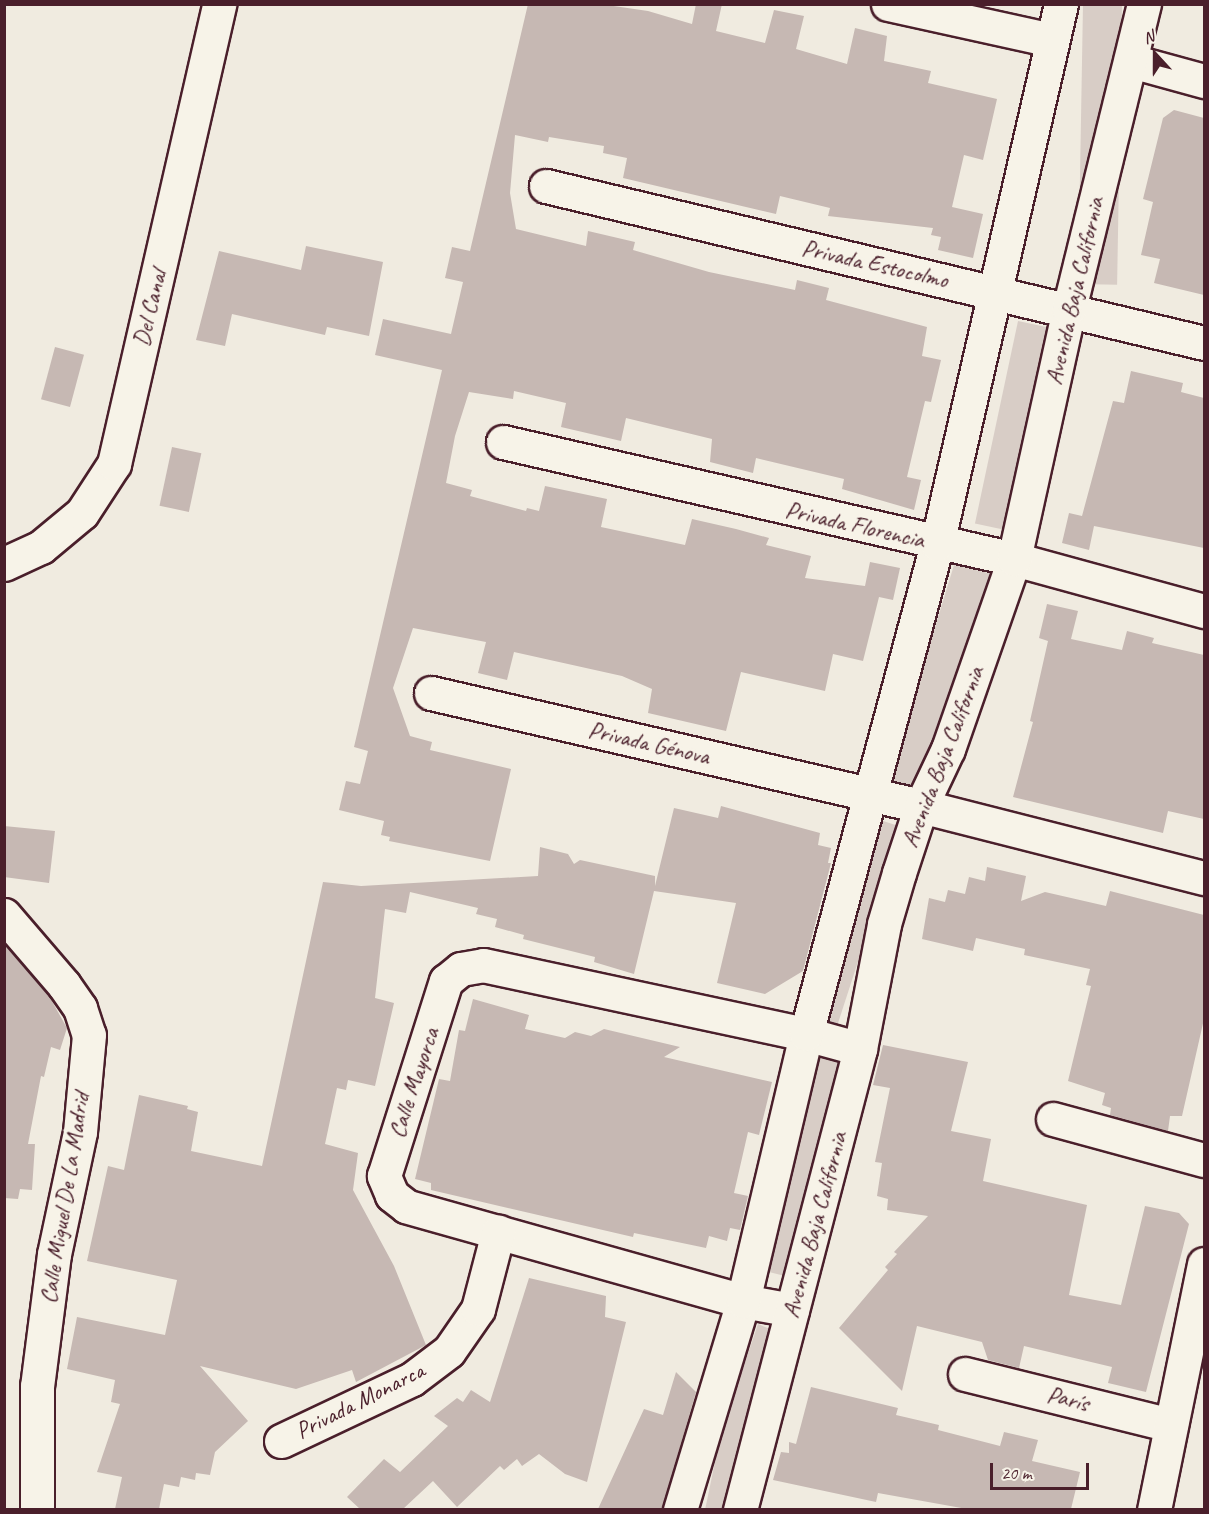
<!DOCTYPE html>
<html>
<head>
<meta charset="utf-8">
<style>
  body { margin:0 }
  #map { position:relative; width:1209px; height:1514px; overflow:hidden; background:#f0ebe0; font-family:Caveat,sans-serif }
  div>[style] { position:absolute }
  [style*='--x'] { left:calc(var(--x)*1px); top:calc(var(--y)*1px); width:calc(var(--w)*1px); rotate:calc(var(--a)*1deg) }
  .green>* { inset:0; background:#d8cdc6; transform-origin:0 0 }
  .building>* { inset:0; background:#c6b8b3; transform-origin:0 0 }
  .roads { filter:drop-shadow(2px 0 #4a1f2b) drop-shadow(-2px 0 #4a1f2b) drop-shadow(0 2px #4a1f2b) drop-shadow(0 -2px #4a1f2b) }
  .minor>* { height:33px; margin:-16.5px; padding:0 16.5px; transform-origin:16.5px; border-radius:16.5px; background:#f7f3e8 }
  span { translate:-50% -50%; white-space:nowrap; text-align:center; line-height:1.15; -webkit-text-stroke:5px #f7f3e8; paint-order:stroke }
  .street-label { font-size:24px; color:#4a1f2b }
  .frame { position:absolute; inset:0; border:6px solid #4a1f2b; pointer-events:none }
  .north { position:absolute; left:1125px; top:24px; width:60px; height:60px; -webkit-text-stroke:4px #f7f3e8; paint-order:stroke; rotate:339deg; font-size:16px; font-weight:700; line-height:24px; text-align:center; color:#4a1f2b }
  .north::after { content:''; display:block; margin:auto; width:21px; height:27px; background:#4a1f2b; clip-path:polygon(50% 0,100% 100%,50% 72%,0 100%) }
  .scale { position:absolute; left:990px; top:1463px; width:99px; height:27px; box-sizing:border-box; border:3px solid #4a1f2b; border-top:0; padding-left:8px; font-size:18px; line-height:21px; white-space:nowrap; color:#4a1f2b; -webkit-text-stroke:4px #f7f3e8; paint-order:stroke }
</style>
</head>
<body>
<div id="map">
  <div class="green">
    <i style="left:1083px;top:4px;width:39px;height:280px;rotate:1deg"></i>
    <i style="left:1018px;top:321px;width:30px;height:207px;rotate:12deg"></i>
    <i style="clip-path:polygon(954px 565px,997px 575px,957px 698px,913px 789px,887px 784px)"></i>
    <i style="left:877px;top:819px;width:26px;height:207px;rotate:18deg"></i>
    <i style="clip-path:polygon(819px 1055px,843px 1062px,785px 1276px,769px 1272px,787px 1169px)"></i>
    <i style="clip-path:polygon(758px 1324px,770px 1329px,747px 1439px,723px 1509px,705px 1510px,721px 1433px)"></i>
  </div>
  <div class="building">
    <i style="clip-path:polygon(528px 4px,600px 4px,648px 11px,692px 24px,696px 4px,722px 4px,716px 31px,765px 43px,774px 10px,804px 16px,796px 49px,847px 64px,855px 28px,887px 36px,884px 61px,931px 71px,928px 83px,997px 99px,983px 160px,964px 155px,952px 207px,983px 214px,973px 258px,938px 250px,941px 237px,931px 235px,933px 228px,828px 216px,830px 208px,780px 196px,776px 214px,623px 178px,627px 158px,603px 153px,604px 146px,549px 137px,548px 142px,515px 135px,510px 193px,516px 229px,586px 246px,588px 231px,635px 242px,633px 250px,709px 272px,795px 290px,797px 280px,829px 288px,826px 300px,927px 327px,922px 356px,941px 360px,931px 402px,925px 401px,907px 477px,921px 480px,914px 510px,842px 489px,844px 479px,756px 458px,753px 473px,710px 462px,712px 439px,626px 418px,621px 441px,561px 427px,566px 403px,514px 391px,513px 399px,469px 392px,455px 436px,446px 483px,472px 490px,470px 496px,526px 511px,527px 508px,539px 511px,545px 486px,607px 499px,601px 527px,685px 545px,692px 519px,736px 529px,769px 538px,766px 545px,811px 556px,805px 578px,865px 586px,870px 562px,900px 568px,893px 600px,879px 597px,863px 661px,833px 654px,825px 691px,741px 672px,726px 731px,648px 713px,652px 689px,622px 676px,514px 652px,507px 680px,478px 673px,486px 642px,413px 628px,393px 688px,410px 736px,432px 742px,430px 750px,511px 769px,490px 861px,389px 841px,390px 837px,381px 835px,384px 821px,339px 810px,346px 781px,360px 784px,368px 751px,354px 747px,442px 370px,375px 355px,383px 319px,451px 334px,463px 282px,445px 278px,452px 247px,470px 251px)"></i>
    <i style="clip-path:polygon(1174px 110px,1204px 118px,1204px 295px,1154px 283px,1160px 259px,1141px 255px,1153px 202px,1143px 199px,1163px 118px)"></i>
    <i style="clip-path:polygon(306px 246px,383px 262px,369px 336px,327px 327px,325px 335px,232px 314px,225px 346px,196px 340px,219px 251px,301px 270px)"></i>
    <i style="left:55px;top:347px;width:30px;height:54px;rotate:15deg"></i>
    <i style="clip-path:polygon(1131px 371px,1183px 383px,1181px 392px,1204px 398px,1204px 548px,1094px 526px,1089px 550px,1062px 543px,1069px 513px,1082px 516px,1113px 401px,1124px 403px)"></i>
    <i style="left:172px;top:447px;width:30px;height:60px;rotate:12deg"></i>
    <i style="clip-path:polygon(1047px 604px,1078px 611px,1071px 639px,1122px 650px,1127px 631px,1154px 638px,1152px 643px,1204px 655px,1204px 819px,1168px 811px,1163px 833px,1013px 797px,1033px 722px,1030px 721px,1048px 641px,1039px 638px)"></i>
    <i style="clip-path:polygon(721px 806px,820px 833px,818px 845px,831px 848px,828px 863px,831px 863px,803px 971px,765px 994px,717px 983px,736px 903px,654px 891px,634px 974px,594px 962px,595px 957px,523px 939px,524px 935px,495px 927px,497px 919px,476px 914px,478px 908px,410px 892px,406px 913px,385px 909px,375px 998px,394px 1003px,375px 1086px,348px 1080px,346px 1090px,337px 1088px,325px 1144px,358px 1153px,353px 1190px,394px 1266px,426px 1345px,356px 1382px,352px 1370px,296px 1389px,200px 1366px,248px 1421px,215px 1452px,210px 1475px,196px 1473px,195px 1480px,181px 1477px,179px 1487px,164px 1484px,159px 1509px,115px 1509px,122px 1477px,97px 1472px,120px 1404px,111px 1402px,115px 1380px,67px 1369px,77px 1317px,165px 1335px,177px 1280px,87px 1261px,108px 1166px,124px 1170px,139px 1095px,188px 1106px,187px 1109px,198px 1112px,191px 1151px,262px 1166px,323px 882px,361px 886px,538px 876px,540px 847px,568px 854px,574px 864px,580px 860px,655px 876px,655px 886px,674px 808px,718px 818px)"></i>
    <i style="clip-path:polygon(4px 826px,55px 831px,49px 883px,4px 877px)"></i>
    <i style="clip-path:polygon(987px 867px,1026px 876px,1021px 901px,1045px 892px,1106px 906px,1110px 891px,1204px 915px,1204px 1019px,1182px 1116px,1170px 1116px,1168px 1131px,1110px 1115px,1111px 1108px,1102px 1105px,1105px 1093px,1068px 1081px,1091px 986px,1086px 985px,1090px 969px,1024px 955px,1025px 949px,976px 938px,973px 951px,922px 939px,929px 898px,945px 902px,948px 890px,965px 894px,969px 877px,985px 881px)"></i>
    <i style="clip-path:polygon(4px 944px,49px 996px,67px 1028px,60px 1050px,51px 1047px,44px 1077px,41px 1076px,28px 1144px,35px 1144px,32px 1190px,20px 1189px,18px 1199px,4px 1198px)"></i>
    <i style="clip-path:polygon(473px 999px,529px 1015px,525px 1029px,565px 1038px,575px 1032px,591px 1036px,604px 1029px,680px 1047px,664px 1057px,772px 1082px,759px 1135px,748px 1132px,734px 1193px,748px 1196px,740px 1230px,730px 1228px,727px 1241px,709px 1236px,706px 1248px,634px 1233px,633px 1237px,431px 1190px,431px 1183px,415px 1179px,439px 1079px,450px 1081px,459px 1030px,465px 1031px)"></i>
    <i style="clip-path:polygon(883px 1045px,968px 1062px,951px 1131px,991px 1139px,983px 1181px,1087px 1205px,1069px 1295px,1121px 1305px,1145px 1206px,1179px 1213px,1189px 1224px,1146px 1392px,1108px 1383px,1112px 1367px,1024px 1346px,1019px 1368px,988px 1360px,982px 1342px,917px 1326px,902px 1391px,839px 1328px,888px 1270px,885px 1267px,897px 1254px,894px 1252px,928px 1216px,887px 1210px,888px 1199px,877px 1196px,882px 1163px,875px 1162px,890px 1088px,873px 1085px)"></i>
    <i style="clip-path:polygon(529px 1278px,606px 1296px,605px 1317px,626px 1322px,587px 1482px,565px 1474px,539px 1454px,522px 1466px,517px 1459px,504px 1470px,500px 1466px,457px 1507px,433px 1481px,403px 1509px,360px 1509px,347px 1497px,384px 1459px,400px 1472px,448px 1426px,434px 1416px,457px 1398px,463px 1402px,471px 1390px,490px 1402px)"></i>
    <i style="clip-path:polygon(676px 1372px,696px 1392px,662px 1509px,598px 1509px,644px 1409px,663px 1415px)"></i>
    <i style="clip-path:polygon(811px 1387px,898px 1408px,896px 1415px,939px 1425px,938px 1430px,1000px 1446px,1004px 1432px,1038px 1440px,1032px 1461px,1080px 1472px,1071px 1509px,967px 1509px,878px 1493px,876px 1502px,773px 1480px,781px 1452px,789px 1453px,789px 1442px,796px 1444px)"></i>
  </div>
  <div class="roads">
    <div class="minor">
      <i style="--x:888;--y:4;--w:168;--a:12.4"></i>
      <i style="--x:1131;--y:61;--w:76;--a:15.3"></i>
      <i style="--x:546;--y:186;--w:676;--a:13.42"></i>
      <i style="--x:503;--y:442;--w:524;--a:12.9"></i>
      <i style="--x:1014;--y:559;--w:197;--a:15.3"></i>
      <i style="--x:4;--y:564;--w:41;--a:-24.7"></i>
      <i style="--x:41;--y:547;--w:53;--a:-39.7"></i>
      <i style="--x:82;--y:513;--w:59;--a:-56.9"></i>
      <i style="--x:114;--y:464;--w:472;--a:-77.1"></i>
      <i style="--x:431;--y:693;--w:503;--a:12.99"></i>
      <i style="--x:921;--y:806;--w:292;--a:14.3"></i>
      <i style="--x:4;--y:915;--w:92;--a:49.4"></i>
      <i style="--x:64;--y:985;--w:28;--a:55"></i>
      <i style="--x:80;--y:1008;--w:28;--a:72"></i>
      <i style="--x:89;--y:1035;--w:97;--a:95.3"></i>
      <i style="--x:80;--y:1132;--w:125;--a:102"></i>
      <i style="--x:54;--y:1254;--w:133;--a:97.3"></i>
      <i style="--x:37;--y:1386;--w:124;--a:90"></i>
      <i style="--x:1053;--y:1119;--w:156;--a:15.2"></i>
      <i style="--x:792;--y:1310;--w:50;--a:-169.6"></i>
      <i style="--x:743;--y:1301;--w:350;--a:-164.3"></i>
      <i style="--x:406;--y:1206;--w:18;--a:-142"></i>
      <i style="--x:392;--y:1195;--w:21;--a:-113"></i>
      <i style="--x:384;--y:1176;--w:205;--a:-72.4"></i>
      <i style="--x:446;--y:981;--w:19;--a:-39"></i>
      <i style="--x:461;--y:969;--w:22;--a:-10"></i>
      <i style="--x:483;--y:965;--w:330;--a:12.1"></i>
      <i style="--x:806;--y:1034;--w:56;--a:15.5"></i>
      <i style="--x:965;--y:1374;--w:212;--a:13.9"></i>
      <i style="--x:281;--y:1441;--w:145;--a:-25.3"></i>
      <i style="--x:412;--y:1379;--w:46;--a:-37.1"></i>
      <i style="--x:449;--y:1351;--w:51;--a:-55.4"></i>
      <i style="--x:478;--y:1309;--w:80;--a:-75.4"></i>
      <i style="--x:680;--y:1510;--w:218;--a:-73.2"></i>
      <i style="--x:743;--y:1301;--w:274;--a:-76.7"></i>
      <i style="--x:806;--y:1034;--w:507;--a:-75.03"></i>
      <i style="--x:937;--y:544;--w:554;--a:-77.07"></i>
      <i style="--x:740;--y:1510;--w:476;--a:-75.4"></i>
      <i style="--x:860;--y:1049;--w:127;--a:-79.1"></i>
      <i style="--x:884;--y:924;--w:53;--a:-73.6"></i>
      <i style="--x:899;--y:873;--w:71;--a:-71.8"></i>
      <i style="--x:921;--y:806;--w:63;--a:-64.7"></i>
      <i style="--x:948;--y:749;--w:201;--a:-70.8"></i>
      <i style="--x:1014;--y:559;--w:256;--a:-77.6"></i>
      <i style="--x:1069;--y:309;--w:314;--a:-76.2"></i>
      <i style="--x:1154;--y:1510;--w:251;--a:-78.5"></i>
    </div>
  </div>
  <div class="street-label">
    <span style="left:875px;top:264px;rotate:13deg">Privada Estocolmo</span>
    <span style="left:1075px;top:291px;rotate:-77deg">Avenida Baja California</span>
    <span style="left:150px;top:308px;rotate:-77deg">Del Canal</span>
    <span style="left:855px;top:525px;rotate:13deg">Privada Florencia</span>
    <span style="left:649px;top:743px;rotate:13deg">Privada Génova</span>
    <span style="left:943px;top:757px;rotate:-69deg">Avenida Baja California</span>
    <span style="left:414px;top:1083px;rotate:-72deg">Calle Mayorca</span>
    <span style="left:65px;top:1198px;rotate:-81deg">Calle Miguel De La Madrid</span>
    <span style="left:815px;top:1225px;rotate:-75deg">Avenida Baja California</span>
    <span style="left:1068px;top:1399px;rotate:14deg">París</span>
    <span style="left:360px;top:1401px;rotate:-27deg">Privada Monarca</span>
  </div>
  <div class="frame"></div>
  <div class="north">N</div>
  <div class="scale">20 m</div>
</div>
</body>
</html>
